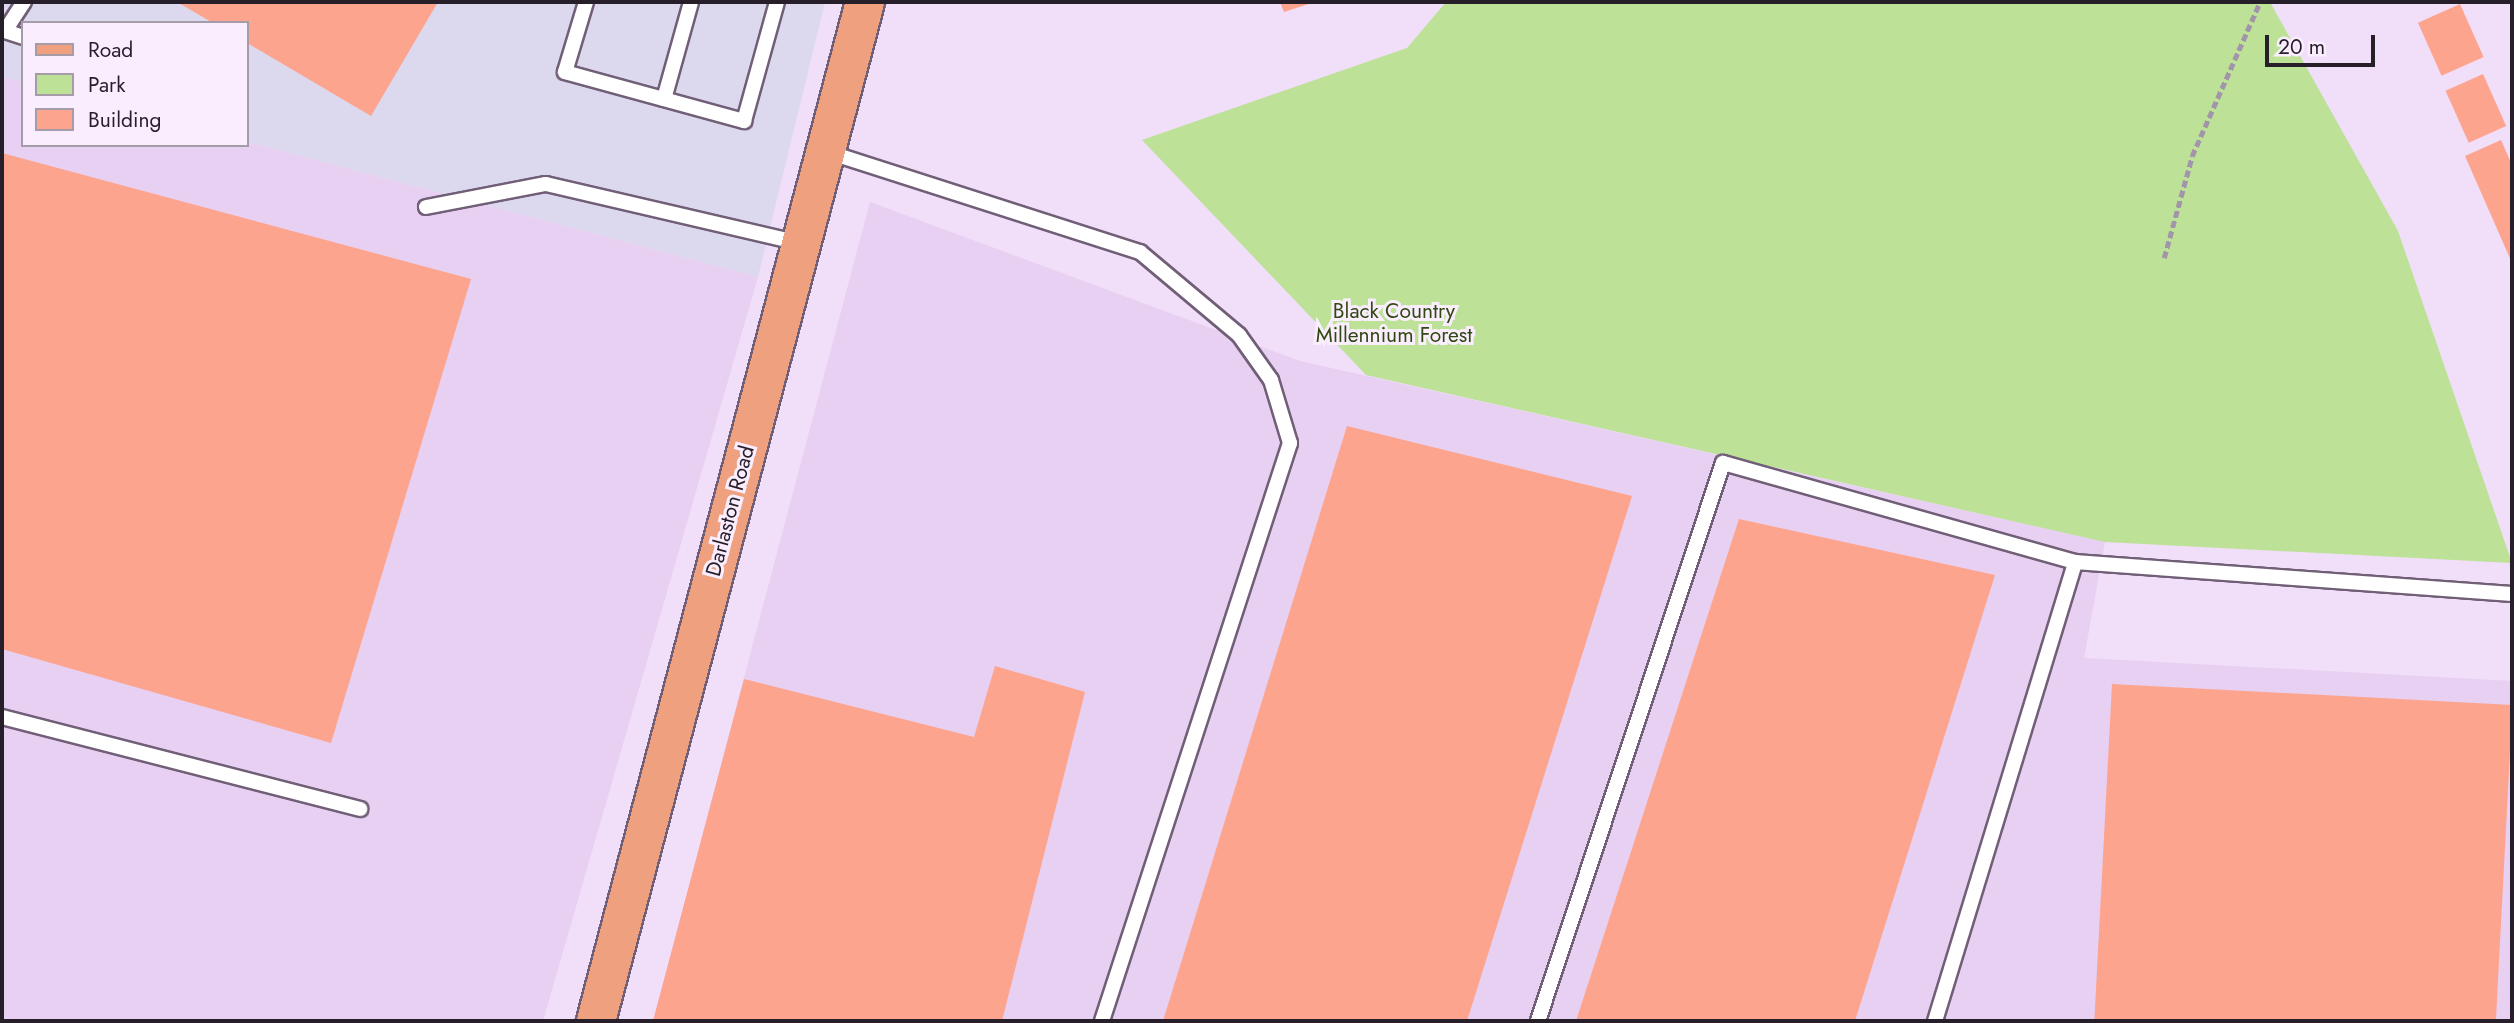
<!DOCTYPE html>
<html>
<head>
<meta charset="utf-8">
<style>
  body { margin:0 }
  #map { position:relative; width:2514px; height:1023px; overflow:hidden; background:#f1def9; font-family:Jost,sans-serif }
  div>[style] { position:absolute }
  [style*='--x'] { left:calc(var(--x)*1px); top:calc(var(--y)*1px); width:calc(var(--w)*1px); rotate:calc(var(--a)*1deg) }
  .commercial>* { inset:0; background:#dcd8ee }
  .built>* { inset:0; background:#e7d0f1 }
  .green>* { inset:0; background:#bce197 }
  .building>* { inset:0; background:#fda48e; transform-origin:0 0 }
  .path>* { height:4.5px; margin-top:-2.25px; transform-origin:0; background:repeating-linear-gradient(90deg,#a395a9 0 7px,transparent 0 10.5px) }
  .roads { filter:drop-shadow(2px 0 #705f77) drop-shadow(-2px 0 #705f77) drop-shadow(0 2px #705f77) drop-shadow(0 -2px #705f77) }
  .lane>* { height:14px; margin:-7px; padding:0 7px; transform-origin:7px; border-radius:7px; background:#fff }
  .primary>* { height:38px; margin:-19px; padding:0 19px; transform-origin:19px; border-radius:19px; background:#efa07e }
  span { translate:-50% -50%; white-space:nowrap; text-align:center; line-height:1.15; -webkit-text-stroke:6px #faeefe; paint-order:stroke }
  .park-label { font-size:21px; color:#304811 }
  .street-label { font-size:21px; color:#261f29 }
  .frame { position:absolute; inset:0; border:4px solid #261f29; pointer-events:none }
  .legend { position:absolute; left:21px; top:21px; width:228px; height:126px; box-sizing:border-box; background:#faeefe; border:2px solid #a59ba9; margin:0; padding:9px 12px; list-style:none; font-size:21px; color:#261f29 }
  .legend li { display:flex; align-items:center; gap:14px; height:35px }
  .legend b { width:35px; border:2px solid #a59ba9 }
  .scale { position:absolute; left:2265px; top:35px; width:110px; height:32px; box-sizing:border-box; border:4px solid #261f29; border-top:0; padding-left:9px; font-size:21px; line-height:24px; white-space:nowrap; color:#261f29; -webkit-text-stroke:5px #faeefe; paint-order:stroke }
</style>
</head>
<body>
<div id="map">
  <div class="commercial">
    <i style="clip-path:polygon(2px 2px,825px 2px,758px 277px,247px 142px,247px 23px,23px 23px,23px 82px,2px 77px)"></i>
  </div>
  <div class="built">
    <i style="clip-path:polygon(2px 77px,23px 82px,23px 145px,247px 142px,758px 277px,543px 1021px,2px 1021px)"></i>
    <i style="clip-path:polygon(870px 202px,1300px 361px,2105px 542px,2084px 658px,2512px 681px,2512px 1021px,653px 1021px)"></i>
  </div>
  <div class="green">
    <i style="clip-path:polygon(1446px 2px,2270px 2px,2398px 231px,2512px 563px,2105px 542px,1366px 375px,1142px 140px,1407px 48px)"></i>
  </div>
  <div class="building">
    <i style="clip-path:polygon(177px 2px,438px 2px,371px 116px,247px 43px,247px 23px,213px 23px)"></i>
    <i style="clip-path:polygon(1280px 2px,1315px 2px,1284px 12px)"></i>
    <i style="left:2460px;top:4px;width:58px;height:46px;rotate:66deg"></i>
    <i style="left:2483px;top:74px;width:57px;height:41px;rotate:66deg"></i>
    <i style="clip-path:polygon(2501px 140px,2512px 165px,2512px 263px,2465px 156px)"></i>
    <i style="clip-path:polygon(2px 153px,471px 279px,331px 743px,2px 649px)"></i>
    <i style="clip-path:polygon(1347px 426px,1632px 496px,1467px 1021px,1163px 1021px)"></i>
    <i style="clip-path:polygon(1739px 519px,1995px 575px,1855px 1021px,1576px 1021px)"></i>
    <i style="clip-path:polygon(995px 666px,1085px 692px,1002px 1021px,653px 1021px,744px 679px,974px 737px)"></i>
    <i style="left:2112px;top:684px;width:401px;height:337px;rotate:3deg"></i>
  </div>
  <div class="path">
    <i style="--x:2164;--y:258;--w:106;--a:-74.6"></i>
    <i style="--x:2192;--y:156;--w:168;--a:-66.2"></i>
  </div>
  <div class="roads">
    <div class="lane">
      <i style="--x:586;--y:2;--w:73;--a:106.7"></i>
      <i style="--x:565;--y:72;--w:186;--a:15.3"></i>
      <i style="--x:744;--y:121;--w:123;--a:-74.5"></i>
      <i style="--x:2;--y:30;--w:22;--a:18"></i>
      <i style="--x:5;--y:31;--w:35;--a:-57"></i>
      <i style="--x:664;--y:99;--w:101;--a:-74.4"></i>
      <i style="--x:828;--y:152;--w:328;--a:17.8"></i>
      <i style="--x:1140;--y:252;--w:129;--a:40"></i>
      <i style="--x:1239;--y:335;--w:55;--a:54.6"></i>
      <i style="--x:1271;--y:380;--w:66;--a:73.2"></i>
      <i style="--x:1290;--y:443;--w:608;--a:108.02"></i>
      <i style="--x:426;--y:207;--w:122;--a:-10.9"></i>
      <i style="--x:546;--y:184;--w:260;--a:13.1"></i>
      <i style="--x:2;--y:717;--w:370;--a:14.4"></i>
      <i style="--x:1538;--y:1021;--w:588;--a:-71.66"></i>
      <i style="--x:1723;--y:463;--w:366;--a:15.7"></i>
      <i style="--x:1935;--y:1021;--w:480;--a:-73"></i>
      <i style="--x:2075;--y:562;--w:438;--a:4.2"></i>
    </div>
    <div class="primary">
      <i style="--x:596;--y:1021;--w:1054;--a:-75.21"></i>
    </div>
  </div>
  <div class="park-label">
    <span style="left:1394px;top:323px">Black Country<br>Millennium Forest</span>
  </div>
  <div class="street-label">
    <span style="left:730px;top:511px;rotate:-75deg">Darlaston Road</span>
  </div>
  <div class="frame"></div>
  <ul class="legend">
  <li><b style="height:9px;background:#efa07e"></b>Road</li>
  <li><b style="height:19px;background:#bce197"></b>Park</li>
  <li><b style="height:19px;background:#fda48e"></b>Building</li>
  </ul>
  <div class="scale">20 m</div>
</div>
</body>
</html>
